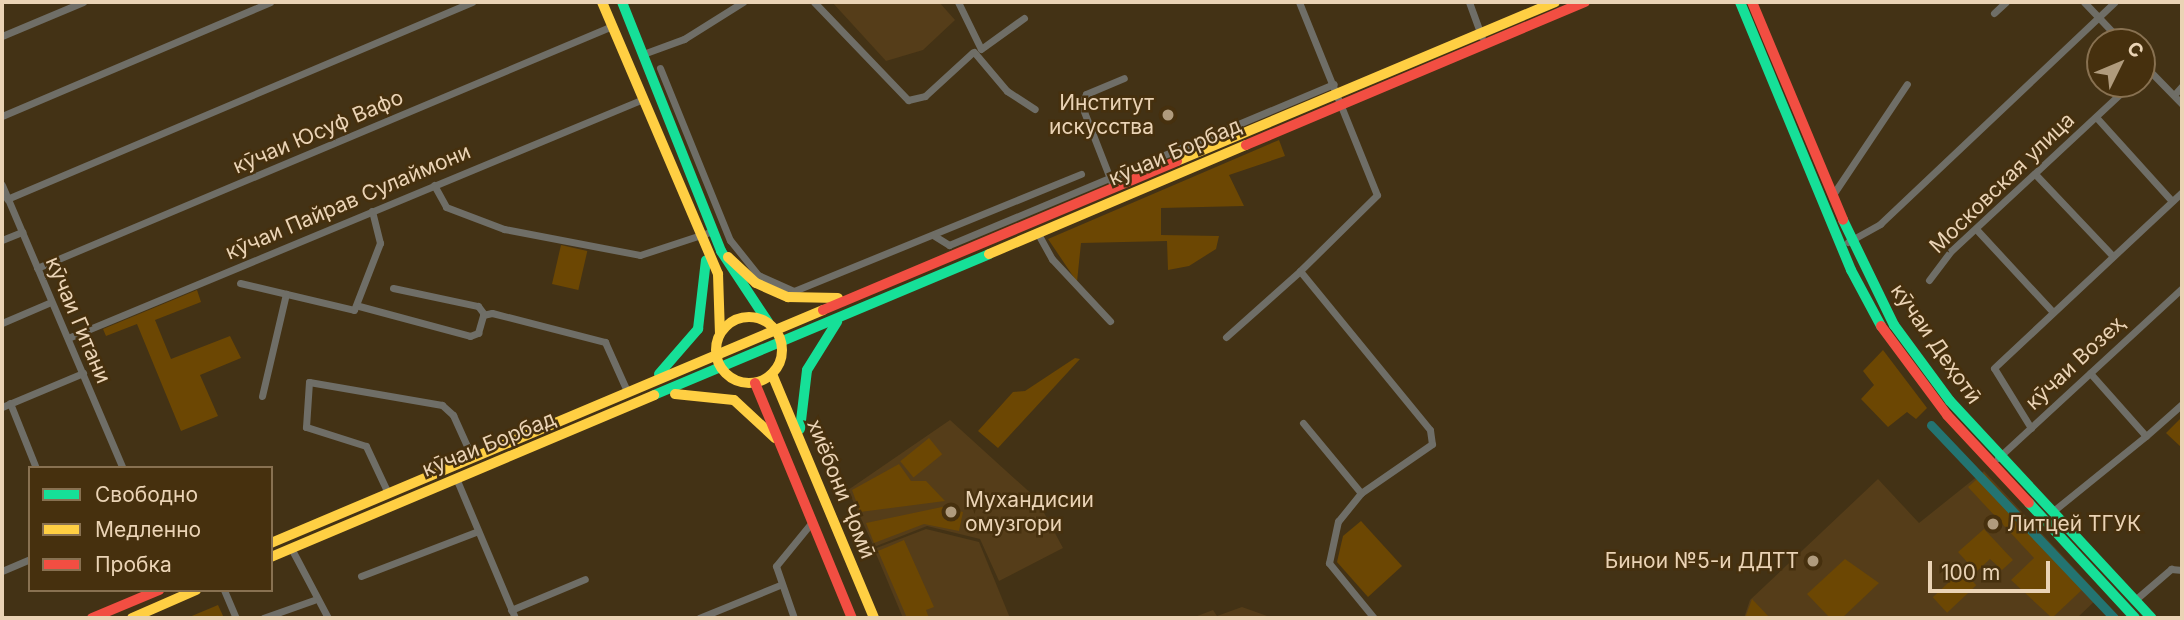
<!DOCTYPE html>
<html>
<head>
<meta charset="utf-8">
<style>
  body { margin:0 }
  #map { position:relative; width:2184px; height:620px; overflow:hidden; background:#433215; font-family:Inter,sans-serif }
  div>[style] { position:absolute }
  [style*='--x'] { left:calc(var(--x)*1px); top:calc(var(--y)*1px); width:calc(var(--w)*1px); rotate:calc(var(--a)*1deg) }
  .built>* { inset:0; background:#553d19 }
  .green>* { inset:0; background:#6c4703; transform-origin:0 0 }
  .canal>* { height:9px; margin:-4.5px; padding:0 4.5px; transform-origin:4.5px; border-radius:4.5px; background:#237471 }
  .street>* { height:7px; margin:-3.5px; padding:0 3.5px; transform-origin:3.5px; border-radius:3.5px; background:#6f6e67 }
  .fast>* { height:10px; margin:-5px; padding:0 5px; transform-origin:5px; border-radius:5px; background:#16e098 }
  .slow>* { height:10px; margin:-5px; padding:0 5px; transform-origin:5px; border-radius:5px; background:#ffcf43 }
  .slow>.ring { margin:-5px; padding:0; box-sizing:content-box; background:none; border:10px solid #ffcf43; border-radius:50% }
  .jam>* { height:10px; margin:-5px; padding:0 5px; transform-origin:5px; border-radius:5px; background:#f24e42 }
  .dots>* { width:19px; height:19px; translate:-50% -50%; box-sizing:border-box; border:4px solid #46300e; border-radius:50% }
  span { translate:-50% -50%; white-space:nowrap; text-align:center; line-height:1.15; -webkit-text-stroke:5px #46300e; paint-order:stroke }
  .poi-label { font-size:21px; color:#ead3b5 }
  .right { translate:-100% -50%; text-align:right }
  .left { translate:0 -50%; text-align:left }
  .street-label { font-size:21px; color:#ead3b5 }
  .frame { position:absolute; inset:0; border:4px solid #ead3b5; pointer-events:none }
  .legend { position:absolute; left:28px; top:466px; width:245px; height:126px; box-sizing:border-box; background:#46300e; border:2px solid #887151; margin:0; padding:9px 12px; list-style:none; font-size:21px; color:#ead3b5 }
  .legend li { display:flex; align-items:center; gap:14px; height:35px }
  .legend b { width:35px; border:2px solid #887151 }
  .north { position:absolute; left:2086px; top:28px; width:70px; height:70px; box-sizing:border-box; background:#46300e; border:2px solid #887151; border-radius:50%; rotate:47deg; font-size:19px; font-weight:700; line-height:28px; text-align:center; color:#ead3b5 }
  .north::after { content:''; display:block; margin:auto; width:24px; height:32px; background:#b09b7d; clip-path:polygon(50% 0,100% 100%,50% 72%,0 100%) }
  .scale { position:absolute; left:1928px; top:561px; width:122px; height:32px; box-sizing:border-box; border:4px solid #ead3b5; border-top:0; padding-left:9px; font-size:21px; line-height:24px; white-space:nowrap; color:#ead3b5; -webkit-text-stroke:5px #46300e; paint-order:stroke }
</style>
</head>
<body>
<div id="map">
  <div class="built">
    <i style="clip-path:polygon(832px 2px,939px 2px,955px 20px,923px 50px,886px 61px)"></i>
    <i style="clip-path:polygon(950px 420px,1036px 498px,1063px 548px,999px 581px,980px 539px,927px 526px,874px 547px,848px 490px)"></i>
    <i style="clip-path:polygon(1984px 471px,2100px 596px,2077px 618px,1744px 618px,1750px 600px,1878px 479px,1919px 523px)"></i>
    <i style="clip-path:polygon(926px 529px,979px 542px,1010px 618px,903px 618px,874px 549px)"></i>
    <i style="clip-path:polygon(1242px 607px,1273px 618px,1192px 618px,1213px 610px,1217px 616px)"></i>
  </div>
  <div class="green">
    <i style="clip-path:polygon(1279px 140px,1285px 156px,1229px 175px,1244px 206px,1161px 208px,1161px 235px,1219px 236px,1216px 249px,1189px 266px,1168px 270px,1167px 241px,1081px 243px,1077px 282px,1048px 239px)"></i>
    <i style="left:561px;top:245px;width:27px;height:40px;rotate:13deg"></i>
    <i style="clip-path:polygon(197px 290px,201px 302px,155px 320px,171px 359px,230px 336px,241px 358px,200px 375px,218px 416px,181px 431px,137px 324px,106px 336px,103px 329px)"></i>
    <i style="clip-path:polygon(1883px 350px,1927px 408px,1916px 419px,1907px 412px,1888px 427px,1861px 399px,1874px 385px,1863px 371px)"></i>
    <i style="clip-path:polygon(1075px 358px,1080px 359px,998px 448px,978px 431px,1013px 392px,1025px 391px)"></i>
    <i style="clip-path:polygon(2182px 417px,2182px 448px,2166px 433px)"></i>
    <i style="left:929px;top:438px;width:21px;height:37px;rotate:51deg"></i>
    <i style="clip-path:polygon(899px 464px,911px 481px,926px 481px,945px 501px,860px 512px,852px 490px)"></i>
    <i style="clip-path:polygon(1984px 473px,2086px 586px,2052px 618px,2011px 580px,2034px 558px,1968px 487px)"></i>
    <i style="clip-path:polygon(942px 507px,963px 512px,959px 531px,924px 524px,874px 543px,866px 523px)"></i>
    <i style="clip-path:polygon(1361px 521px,1402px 566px,1368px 597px,1337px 562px,1343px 536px)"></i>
    <i style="clip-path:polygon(1984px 529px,2013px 560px,2002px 570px,1990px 559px,1976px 572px,1958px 552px)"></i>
    <i style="clip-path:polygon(904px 540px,934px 607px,926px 610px,929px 618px,907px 618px,878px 551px)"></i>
    <i style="clip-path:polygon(1845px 559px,1879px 583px,1842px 618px,1830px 618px,1807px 594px)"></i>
    <i style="left:1962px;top:570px;width:21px;height:40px;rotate:47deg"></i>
    <i style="clip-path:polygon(1752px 599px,1770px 618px,1745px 618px)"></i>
    <i style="clip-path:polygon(218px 605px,224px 618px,187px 618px)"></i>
  </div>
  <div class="canal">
    <i style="--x:1931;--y:425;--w:266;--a:46.5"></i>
  </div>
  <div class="street">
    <i style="--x:814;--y:2;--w:136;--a:46.2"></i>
    <i style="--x:908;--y:100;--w:17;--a:-13"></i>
    <i style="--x:925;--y:96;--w:64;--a:-42.5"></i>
    <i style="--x:958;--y:2;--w:52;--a:63.9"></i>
    <i style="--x:981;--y:49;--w:53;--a:-35.8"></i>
    <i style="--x:1299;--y:2;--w:208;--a:68"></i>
    <i style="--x:1377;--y:195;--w:108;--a:135.4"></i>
    <i style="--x:1300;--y:271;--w:205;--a:50.7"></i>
    <i style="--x:1430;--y:430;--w:14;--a:82"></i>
    <i style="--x:1432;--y:444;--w:86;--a:145.4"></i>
    <i style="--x:1361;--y:493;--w:91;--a:-129.6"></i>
    <i style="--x:1469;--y:2;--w:37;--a:70"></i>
    <i style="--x:2084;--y:2;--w:55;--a:46.5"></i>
    <i style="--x:1994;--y:13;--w:16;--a:-43"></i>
    <i style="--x:2;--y:36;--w:88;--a:-22.8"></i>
    <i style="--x:974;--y:52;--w:51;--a:49.8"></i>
    <i style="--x:1007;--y:91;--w:33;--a:33"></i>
    <i style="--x:643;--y:54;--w:44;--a:-20.1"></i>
    <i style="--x:684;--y:39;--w:70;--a:-32.1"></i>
    <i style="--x:2142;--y:63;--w:57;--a:45.7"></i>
    <i style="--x:660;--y:68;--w:186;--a:67.9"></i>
    <i style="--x:730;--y:240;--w:45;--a:51.3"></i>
    <i style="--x:758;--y:275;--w:39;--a:24"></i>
    <i style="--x:794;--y:291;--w:310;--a:-22.2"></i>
    <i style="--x:2174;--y:95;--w:12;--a:-48"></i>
    <i style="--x:2;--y:116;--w:291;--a:-23"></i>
    <i style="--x:2096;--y:117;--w:113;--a:47.9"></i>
    <i style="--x:2036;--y:175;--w:110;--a:46.5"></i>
    <i style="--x:2;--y:185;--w:308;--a:66.9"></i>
    <i style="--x:434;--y:185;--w:25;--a:61"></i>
    <i style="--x:446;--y:207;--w:62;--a:20.8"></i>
    <i style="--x:504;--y:229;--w:138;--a:10.8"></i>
    <i style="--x:640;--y:255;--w:77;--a:-18.2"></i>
    <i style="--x:1113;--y:186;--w:88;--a:-111.3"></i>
    <i style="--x:1081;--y:104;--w:11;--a:-63"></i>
    <i style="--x:1086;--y:94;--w:41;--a:-22.8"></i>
    <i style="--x:1834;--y:193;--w:131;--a:-56.2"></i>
    <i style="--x:7;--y:199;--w:505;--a:-22.96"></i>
    <i style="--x:1976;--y:229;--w:112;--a:47.2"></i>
    <i style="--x:1037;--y:232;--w:31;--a:61"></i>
    <i style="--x:1052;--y:259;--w:85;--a:46.9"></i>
    <i style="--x:933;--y:235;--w:19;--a:32"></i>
    <i style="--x:949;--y:245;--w:417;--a:-22.7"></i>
    <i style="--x:2;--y:240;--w:22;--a:-22"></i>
    <i style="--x:1848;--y:242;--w:37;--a:-29"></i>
    <i style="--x:1880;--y:224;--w:323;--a:-43.4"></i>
    <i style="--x:37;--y:268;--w:624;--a:-22.82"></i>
    <i style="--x:1929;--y:280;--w:36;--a:-53"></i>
    <i style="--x:1951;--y:251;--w:246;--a:-42.9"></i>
    <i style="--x:240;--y:283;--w:117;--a:13.3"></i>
    <i style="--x:354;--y:310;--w:72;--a:-68.8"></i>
    <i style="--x:380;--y:243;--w:33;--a:-104"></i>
    <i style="--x:393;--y:288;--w:87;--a:12"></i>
    <i style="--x:478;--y:306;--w:10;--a:53"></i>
    <i style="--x:359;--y:306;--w:115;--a:15.1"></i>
    <i style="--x:470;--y:336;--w:9;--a:-21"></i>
    <i style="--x:478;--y:333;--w:19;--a:-74"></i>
    <i style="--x:483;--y:315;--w:9;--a:-13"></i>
    <i style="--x:492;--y:313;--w:117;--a:14.4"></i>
    <i style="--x:605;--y:342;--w:54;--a:65.8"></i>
    <i style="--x:2;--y:323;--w:53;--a:-23.2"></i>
    <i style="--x:1226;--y:337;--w:99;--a:-41.7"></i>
    <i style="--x:68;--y:338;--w:620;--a:-22.56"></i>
    <i style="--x:2090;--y:373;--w:84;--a:48.4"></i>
    <i style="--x:2146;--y:436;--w:48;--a:-41.6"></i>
    <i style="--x:262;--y:396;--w:105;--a:-76.8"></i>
    <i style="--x:10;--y:403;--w:70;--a:68.2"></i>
    <i style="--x:2;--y:407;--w:88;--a:-22.8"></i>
    <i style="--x:2031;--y:428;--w:70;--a:-121.7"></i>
    <i style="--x:1994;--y:368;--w:258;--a:-43.1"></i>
    <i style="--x:1998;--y:458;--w:251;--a:-42.7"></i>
    <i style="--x:456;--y:478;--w:152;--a:67.1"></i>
    <i style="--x:388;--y:493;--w:52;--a:-115.1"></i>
    <i style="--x:366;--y:446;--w:63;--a:-162.4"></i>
    <i style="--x:306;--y:427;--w:45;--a:-86.2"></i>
    <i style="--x:309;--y:382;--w:135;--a:9.8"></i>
    <i style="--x:442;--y:405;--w:15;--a:42"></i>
    <i style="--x:453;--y:415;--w:46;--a:65.7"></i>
    <i style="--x:1361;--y:493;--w:36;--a:129"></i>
    <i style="--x:1338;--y:521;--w:43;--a:102.1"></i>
    <i style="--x:1329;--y:563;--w:71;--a:50.7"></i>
    <i style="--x:2052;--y:512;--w:121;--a:-39"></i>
    <i style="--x:291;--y:548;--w:79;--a:62.1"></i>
    <i style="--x:2;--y:571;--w:30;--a:-23"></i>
    <i style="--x:361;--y:576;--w:125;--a:-21"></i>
    <i style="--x:224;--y:590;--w:30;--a:67"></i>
    <i style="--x:2135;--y:600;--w:48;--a:-40.7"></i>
    <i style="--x:2171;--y:569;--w:11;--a:5"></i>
    <i style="--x:511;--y:610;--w:80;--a:-22.7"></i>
    <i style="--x:263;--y:618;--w:54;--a:-19.4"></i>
    <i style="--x:699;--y:618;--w:87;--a:-22.2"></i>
    <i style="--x:794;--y:618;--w:55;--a:-109.1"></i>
    <i style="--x:776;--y:566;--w:57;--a:-50.7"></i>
  </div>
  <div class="fast">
    <i style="--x:622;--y:2;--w:268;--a:68.3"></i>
    <i style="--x:721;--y:251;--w:85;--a:56.5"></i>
    <i style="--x:1740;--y:2;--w:290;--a:67.5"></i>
    <i style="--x:1851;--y:270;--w:64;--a:61.8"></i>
    <i style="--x:1843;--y:220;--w:117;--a:64.1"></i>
    <i style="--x:1894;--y:325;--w:94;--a:53.6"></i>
    <i style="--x:1950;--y:401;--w:296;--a:47.1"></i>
    <i style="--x:659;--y:374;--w:60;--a:-49.1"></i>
    <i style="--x:698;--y:329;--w:69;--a:-83.4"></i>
    <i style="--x:654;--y:395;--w:363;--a:-22.8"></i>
    <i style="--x:800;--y:429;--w:59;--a:-83.2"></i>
    <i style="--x:807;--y:370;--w:57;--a:-58"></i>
    <i style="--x:2029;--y:503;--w:156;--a:47.3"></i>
  </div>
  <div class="slow">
    <i style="--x:602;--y:2;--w:296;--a:66.9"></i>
    <i style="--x:718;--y:274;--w:59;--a:88.1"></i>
    <i style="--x:1177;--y:161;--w:410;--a:-22.8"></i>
    <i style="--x:989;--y:254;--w:279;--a:-23"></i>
    <i style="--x:728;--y:257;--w:38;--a:43"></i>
    <i style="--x:756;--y:283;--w:35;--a:24"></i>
    <i style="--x:788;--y:297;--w:50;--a:1.1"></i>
    <i class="ring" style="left:716px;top:317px;width:56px;height:56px"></i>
    <i style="--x:772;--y:374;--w:264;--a:67.3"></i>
    <i style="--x:675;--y:394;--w:59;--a:5.8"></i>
    <i style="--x:734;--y:400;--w:56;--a:42.8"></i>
    <i style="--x:271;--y:543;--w:599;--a:-22.88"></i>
    <i style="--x:271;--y:557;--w:416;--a:-22.9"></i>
    <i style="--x:132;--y:618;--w:70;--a:-23.6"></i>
  </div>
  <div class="jam">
    <i style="--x:1752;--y:2;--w:236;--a:67.3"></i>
    <i style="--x:1246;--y:145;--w:368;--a:-22.9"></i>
    <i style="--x:823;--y:310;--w:384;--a:-22.8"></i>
    <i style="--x:1881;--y:326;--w:111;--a:53.4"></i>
    <i style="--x:1947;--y:415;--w:120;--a:47"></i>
    <i style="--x:755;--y:383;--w:254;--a:67.6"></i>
    <i style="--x:92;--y:618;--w:73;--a:-22.7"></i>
  </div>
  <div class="dots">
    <i style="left:1168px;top:115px;background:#b09b7d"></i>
    <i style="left:951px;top:512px;background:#b09b7d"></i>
    <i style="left:1993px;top:524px;background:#b09b7d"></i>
    <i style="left:1813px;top:561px;background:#b09b7d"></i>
  </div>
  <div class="poi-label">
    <span class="right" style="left:1154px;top:115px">Институт<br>искусства</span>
    <span class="left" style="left:965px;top:512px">Мухандисии<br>омузгори</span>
    <span class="left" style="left:2007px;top:524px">Литцей ТГУК</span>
    <span class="right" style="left:1799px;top:561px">Бинои №5-и ДДТТ</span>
  </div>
  <div class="street-label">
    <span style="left:318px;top:132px;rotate:-23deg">кӯчаи Юсуф Вафо</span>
    <span style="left:1175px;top:152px;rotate:-23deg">кӯчаи Борбад</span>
    <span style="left:2002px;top:183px;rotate:-44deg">Московская улица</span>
    <span style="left:348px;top:202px;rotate:-23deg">кӯчаи Пайрав Сулаймони</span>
    <span style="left:78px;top:320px;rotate:67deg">кӯчаи Гитани</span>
    <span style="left:1936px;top:344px;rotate:55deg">кӯчаи Деҳотӣ</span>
    <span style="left:2075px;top:363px;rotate:-43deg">кӯчаи Возеҳ</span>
    <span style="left:489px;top:444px;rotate:-22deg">кӯчаи Борбад</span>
    <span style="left:841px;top:489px;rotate:68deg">хиёбони Ҷомӣ</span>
  </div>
  <div class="frame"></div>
  <ul class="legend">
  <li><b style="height:9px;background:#16e098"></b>Свободно</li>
  <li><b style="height:9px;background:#ffcf43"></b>Медленно</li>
  <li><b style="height:9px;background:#f24e42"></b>Пробка</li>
  </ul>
  <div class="north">С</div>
  <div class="scale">100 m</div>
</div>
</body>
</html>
